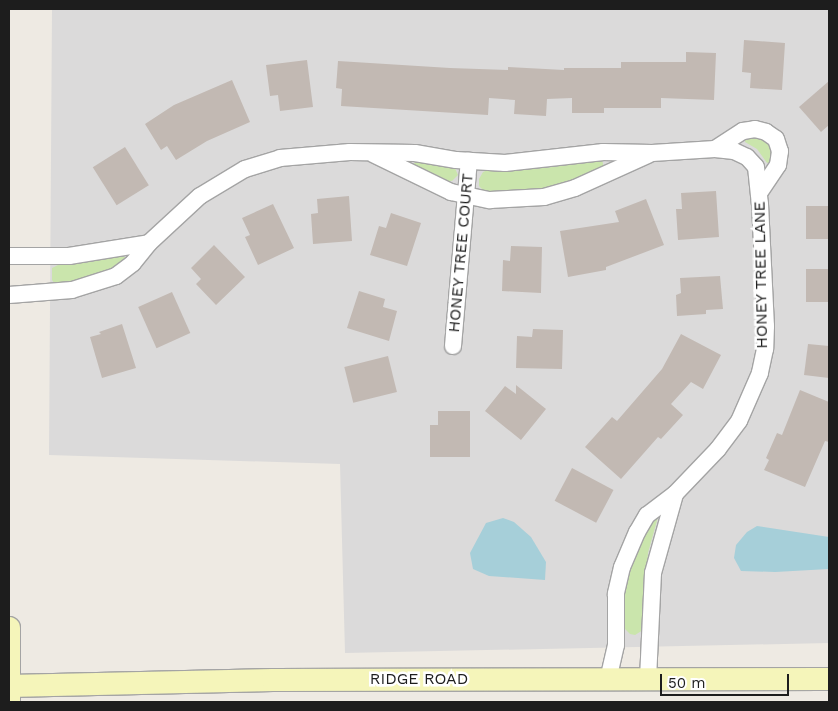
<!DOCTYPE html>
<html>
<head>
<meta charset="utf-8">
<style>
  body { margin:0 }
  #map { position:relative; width:838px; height:711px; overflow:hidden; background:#eeeae3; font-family:"Work Sans",sans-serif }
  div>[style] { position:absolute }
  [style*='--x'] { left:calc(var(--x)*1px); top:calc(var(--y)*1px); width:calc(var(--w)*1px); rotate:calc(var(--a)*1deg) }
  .residential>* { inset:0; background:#dbdada }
  .grass>* { inset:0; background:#cae5ac }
  .water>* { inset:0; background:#a6cfd9 }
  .building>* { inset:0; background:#c2b9b3; transform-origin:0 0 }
  .roads { filter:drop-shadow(1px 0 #a4a4a4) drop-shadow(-1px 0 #a4a4a4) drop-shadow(0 1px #a4a4a4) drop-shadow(0 -1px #a4a4a4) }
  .street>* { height:16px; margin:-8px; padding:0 8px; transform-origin:8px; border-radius:8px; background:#fff }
  .secondary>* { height:22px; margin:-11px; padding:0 11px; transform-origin:11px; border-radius:11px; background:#f5f5ba }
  span { translate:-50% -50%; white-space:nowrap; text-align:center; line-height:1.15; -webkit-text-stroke:5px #fff; paint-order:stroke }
  .street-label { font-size:16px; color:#1d1d1d }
  .frame { position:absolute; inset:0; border:10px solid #1d1d1d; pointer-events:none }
  .scale { position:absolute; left:660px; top:674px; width:129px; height:22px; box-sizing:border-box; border:2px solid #1d1d1d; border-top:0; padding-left:6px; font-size:15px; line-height:18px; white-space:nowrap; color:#1d1d1d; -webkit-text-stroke:4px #fff; paint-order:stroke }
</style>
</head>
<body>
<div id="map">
  <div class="residential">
    <i style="clip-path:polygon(52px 9px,829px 9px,829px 643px,345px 653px,340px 464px,49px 455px)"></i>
  </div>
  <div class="grass">
    <i style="clip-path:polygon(759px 136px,769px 143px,773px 152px,771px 162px,767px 163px,757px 149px,745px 142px,745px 139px,748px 137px)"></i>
    <i style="clip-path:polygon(602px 160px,604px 167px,567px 183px,535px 191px,503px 193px,484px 191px,479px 186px,479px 179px,483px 172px,490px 169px,545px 168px)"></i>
    <i style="clip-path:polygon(416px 161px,454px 166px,458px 175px,452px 181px,448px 181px,413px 165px)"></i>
    <i style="clip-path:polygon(123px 255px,127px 260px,122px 263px,93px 277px,64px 284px,55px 284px,52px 280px,52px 268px,60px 264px,90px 262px)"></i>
    <i style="clip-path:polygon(658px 517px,648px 553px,643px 630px,635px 635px,630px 634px,622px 626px,623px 593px,630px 560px,645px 526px)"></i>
  </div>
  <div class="water">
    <i style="clip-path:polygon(503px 518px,514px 522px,531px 537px,546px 562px,545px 580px,489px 576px,473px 569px,470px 553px,486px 523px)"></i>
    <i style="clip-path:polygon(757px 526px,829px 537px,829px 569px,775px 572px,741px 571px,734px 558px,736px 545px,747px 532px)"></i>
  </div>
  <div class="building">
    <i style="clip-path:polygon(744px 40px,785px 43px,782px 90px,750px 88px,751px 73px,742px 72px)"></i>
    <i style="clip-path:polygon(686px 52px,716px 53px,714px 100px,661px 98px,661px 108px,604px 108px,604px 113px,572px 113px,572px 98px,547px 99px,546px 116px,514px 114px,515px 100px,489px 98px,488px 115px,341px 106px,342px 89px,336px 88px,338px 61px,450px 68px,508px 70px,508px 67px,564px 70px,564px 68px,621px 68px,621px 62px,686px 62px)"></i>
    <i style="clip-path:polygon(307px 60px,313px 107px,280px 111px,278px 95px,270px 96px,266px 65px)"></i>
    <i style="clip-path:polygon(232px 80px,250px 122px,207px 141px,176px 160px,167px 146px,161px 150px,145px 124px,174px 105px)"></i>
    <i style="clip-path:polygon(829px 81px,829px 125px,821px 132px,799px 107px)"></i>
    <i style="left:125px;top:147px;width:45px;height:38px;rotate:58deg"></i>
    <i style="clip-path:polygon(716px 191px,719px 237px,678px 240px,676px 209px,682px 209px,681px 193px)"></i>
    <i style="clip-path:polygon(349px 196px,352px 241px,313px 244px,311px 214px,318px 213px,317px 199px)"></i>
    <i style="clip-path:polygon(646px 199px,664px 245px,606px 267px,606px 270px,568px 277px,560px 231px,619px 222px,615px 211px)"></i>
    <i style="clip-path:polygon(273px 204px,294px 248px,258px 265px,245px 237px,250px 235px,242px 218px)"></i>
    <i style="left:829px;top:206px;width:33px;height:23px;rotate:90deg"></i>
    <i style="clip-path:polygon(391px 213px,421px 223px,407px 266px,370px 255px,379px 226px,386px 228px)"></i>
    <i style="clip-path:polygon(214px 245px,245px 277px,216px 305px,196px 284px,201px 279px,191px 268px)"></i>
    <i style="clip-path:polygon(511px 246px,542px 247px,541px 293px,502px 291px,503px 260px,510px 261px)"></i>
    <i style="left:806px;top:269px;width:23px;height:33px"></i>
    <i style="clip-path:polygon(720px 276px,723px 309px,706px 310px,706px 314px,677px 316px,676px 295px,681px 293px,680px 278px)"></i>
    <i style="clip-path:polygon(359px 291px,385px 299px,383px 307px,397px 311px,389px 341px,347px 328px)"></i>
    <i style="left:172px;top:292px;width:45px;height:37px;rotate:66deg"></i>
    <i style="clip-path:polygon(122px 324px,136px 368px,102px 378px,90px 337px,101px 334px,99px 332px)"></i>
    <i style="clip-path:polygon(533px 329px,563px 330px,562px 369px,516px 368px,517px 336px,532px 337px)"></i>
    <i style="clip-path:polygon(681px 334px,721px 355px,703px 389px,691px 382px,671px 404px,683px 415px,661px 439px,658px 437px,621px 479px,585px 447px,612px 417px,617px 421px,662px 369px)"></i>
    <i style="clip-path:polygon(808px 344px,829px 346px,829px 378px,804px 375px)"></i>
    <i style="left:388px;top:356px;width:37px;height:45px;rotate:76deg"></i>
    <i style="clip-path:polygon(516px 385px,546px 409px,521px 440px,485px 411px,505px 386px,516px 394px)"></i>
    <i style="clip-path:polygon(800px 390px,829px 402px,829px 442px,825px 441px,805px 487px,764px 470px,769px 460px,766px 458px,777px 433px,782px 435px)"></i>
    <i style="clip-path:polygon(438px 411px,470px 411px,470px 457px,430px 457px,430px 425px,438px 425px)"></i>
    <i style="left:572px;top:468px;width:47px;height:37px;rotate:28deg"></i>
  </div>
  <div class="roads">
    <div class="street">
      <i style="--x:715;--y:149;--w:33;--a:-33"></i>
      <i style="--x:743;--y:131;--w:12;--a:-9"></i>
      <i style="--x:755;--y:129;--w:11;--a:15"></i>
      <i style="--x:766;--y:132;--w:12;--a:35"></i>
      <i style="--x:776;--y:139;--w:13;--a:72"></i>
      <i style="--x:780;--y:151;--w:14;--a:98"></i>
      <i style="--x:778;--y:165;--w:34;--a:124"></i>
      <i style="--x:373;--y:154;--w:87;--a:26"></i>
      <i style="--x:451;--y:192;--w:40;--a:12"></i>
      <i style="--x:490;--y:200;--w:54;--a:-3.2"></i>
      <i style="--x:544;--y:197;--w:32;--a:-16"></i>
      <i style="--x:575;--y:188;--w:80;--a:-24.3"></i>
      <i style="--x:9;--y:256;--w:60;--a:0"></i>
      <i style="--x:69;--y:256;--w:81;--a:-9.2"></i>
      <i style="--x:9;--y:295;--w:63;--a:-4.5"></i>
      <i style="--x:72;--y:290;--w:46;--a:-17.7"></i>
      <i style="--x:116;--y:276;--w:21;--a:-37"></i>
      <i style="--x:133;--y:263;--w:26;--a:-51"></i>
      <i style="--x:149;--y:243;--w:69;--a:-42.7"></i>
      <i style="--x:200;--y:196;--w:52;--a:-31"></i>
      <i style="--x:245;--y:169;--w:37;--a:-17"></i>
      <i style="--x:280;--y:158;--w:70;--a:-4.9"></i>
      <i style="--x:350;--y:152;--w:65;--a:0.9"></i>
      <i style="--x:415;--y:153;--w:42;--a:9.7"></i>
      <i style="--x:456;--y:160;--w:49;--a:3.5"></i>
      <i style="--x:505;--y:163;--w:99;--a:-6.4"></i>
      <i style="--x:603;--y:152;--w:49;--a:1.2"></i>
      <i style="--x:652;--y:153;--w:63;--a:-3.6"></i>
      <i style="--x:715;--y:149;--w:19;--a:6"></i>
      <i style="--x:734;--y:151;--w:14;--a:25"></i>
      <i style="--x:747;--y:157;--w:13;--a:48"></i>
      <i style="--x:756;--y:167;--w:37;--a:84"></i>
      <i style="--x:760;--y:204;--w:122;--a:87.2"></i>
      <i style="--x:766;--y:326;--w:23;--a:92"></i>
      <i style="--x:765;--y:349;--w:25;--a:102"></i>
      <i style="--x:760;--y:373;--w:52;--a:113.6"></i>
      <i style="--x:739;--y:421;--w:35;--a:127"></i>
      <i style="--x:718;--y:449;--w:62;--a:133.7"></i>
      <i style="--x:675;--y:494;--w:35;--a:143"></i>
      <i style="--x:647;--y:515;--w:20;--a:120"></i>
      <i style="--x:637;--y:532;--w:38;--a:113"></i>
      <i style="--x:622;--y:567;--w:28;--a:103"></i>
      <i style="--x:616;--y:594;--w:51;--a:90"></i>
      <i style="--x:616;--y:645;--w:35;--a:103"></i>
      <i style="--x:453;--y:346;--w:186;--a:-85.1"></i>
      <i style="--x:648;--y:679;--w:106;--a:-87.3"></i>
      <i style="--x:653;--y:573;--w:82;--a:-74.4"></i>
    </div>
    <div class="secondary">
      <i style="--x:9;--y:628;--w:74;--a:90"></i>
      <i style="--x:9;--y:686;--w:264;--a:-1.3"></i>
      <i style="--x:273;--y:680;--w:556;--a:-0.1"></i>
    </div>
  </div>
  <div class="street-label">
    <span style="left:461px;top:253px;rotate:-85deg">HONEY TREE COURT</span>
    <span style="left:761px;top:275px;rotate:-91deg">HONEY TREE LANE</span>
    <span style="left:419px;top:679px">RIDGE ROAD</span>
  </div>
  <div class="frame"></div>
  <div class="scale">50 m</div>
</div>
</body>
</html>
